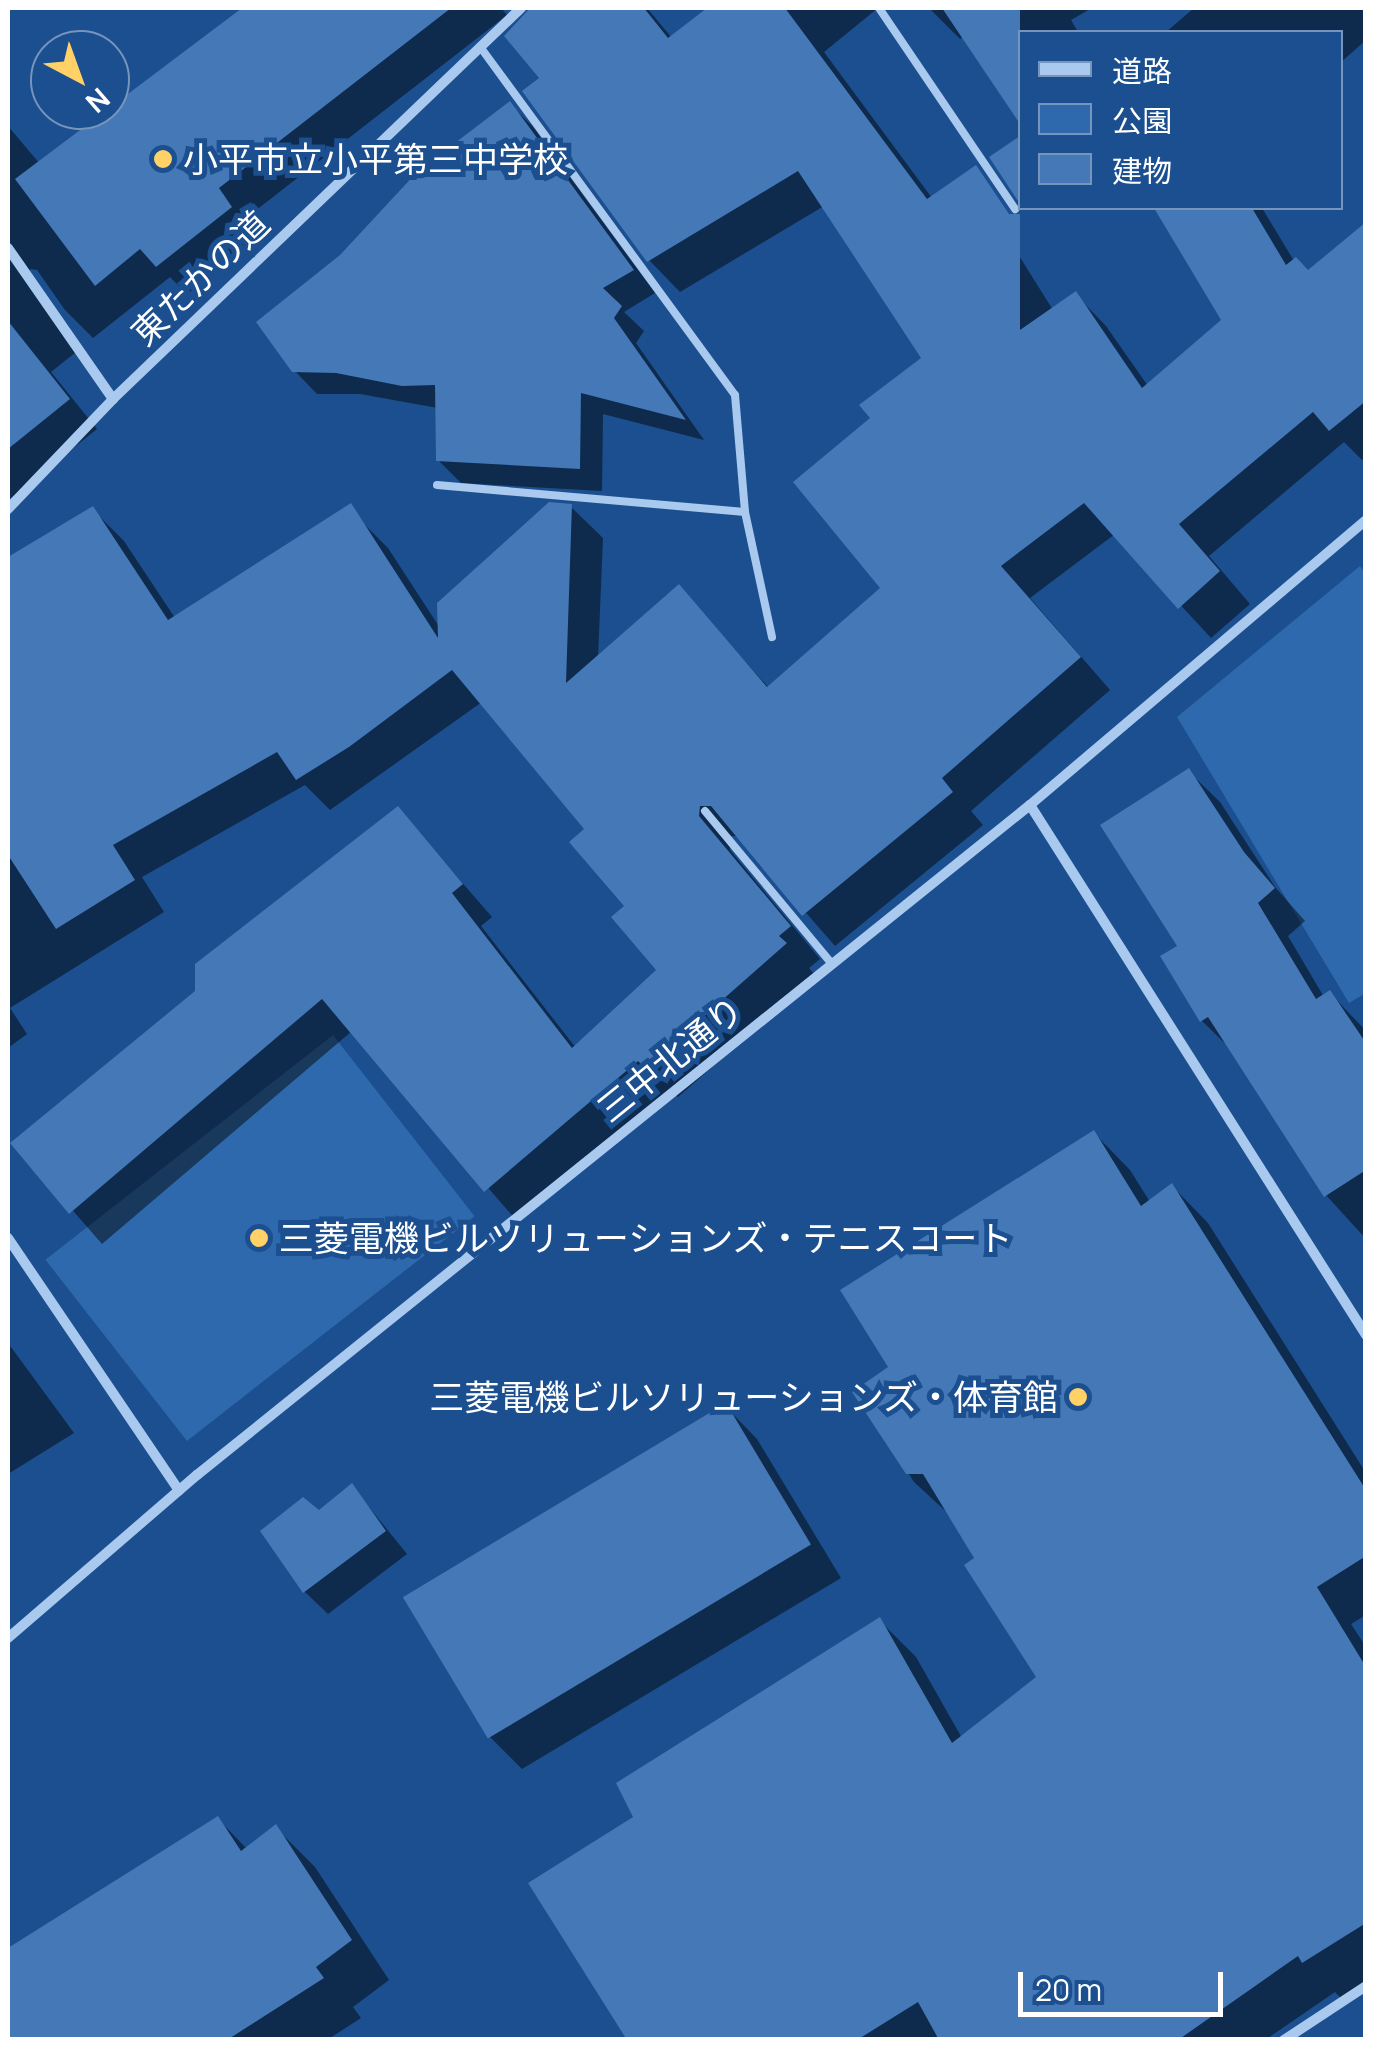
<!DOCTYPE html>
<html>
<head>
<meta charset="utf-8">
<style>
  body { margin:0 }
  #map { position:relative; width:1373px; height:2047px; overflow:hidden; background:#1b4f8f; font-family:Manrope,"Noto Sans JP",sans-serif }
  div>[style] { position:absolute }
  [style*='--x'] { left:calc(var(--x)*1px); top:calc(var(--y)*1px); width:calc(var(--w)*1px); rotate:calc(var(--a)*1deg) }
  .green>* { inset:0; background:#2e69ad; transform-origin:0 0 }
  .shadow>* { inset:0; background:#0007 }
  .building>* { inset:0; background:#4478b7; transform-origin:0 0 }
  .service>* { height:8px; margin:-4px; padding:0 4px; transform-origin:4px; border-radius:4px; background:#a9c9ee }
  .minor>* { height:10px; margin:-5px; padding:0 5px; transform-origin:5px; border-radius:5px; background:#a9c9ee }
  .dots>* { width:28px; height:28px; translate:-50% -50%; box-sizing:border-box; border:5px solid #1b4f8f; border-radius:50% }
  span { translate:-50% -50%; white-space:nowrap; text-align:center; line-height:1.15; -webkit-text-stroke:10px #1b4f8f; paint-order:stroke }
  .poi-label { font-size:35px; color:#fff }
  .left { translate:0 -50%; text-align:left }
  .right { translate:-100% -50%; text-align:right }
  .street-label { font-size:35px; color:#fff }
  .frame { position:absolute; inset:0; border:10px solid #fff; pointer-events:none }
  .legend { position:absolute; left:1018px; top:30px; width:325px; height:180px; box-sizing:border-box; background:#1b4f8f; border:2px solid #7695bc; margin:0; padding:12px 18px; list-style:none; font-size:30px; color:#fff }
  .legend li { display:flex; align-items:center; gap:20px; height:50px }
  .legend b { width:50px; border:2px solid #7695bc }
  .north { position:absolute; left:30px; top:30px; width:100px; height:100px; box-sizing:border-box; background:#1b4f8f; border:2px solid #7695bc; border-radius:50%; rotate:139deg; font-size:28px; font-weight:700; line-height:40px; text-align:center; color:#fff }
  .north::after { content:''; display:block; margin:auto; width:35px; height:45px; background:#ffd166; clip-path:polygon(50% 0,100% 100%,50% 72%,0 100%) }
  .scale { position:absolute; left:1018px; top:1972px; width:205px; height:45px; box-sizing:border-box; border:5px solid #fff; border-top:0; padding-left:12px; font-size:30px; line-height:35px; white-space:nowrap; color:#fff; -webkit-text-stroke:8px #1b4f8f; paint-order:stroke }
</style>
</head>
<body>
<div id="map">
  <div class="green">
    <i style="clip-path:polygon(1360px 566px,1366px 575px,1366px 993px,1349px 1003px,1177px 717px)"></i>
    <i style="left:333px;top:1035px;width:230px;height:365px;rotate:52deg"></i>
  </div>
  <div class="shadow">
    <i style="clip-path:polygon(246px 8px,501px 8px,507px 15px,246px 218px,259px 237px,187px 294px,170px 277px,93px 338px,65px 310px,37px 270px,30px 269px,29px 284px,76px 352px,51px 372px,97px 429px,8px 500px,8px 126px,40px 164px)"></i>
    <i style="clip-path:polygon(574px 8px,647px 8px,672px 38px,711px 8px,878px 8px,824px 52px,932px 198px,991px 211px,1053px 310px,1075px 294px,1106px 326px,1148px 386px,1224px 321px,1157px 208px,1262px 208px,1294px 261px,1309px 273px,1366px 225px,1366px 458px,1362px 460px,1344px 442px,1209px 556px,1250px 604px,1211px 638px,1115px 534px,1030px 598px,1110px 690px,971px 811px,983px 825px,835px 946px,739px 836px,730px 836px,730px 850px,820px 959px,809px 968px,816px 976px,678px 1097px,671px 1091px,517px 1221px,352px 1031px,102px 1244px,14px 1143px,197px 993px,398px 809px,492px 917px,481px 926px,576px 1048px,659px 970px,587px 830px,482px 702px,330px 810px,305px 785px,142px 877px,164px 912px,10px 1008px,27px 1034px,8px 1048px,8px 577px,93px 510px,124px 541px,175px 618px,356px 516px,388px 548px,440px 628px,571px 507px,603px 538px,598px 658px,679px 588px,769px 688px,883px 588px,874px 418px,924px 359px,824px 206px,680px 292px,649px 260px,543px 79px,516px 46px)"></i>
    <i style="clip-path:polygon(929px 8px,1092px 8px,1071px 20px,1078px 32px,1021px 32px,1021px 120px,964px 36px,960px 39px)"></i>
    <i style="clip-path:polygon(1194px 8px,1366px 8px,1366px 40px,1340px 63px,1340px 32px,1166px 32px)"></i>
    <i style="clip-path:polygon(510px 104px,533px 127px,655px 293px,624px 312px,644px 331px,636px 343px,704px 440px,603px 414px,602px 491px,461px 483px,438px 460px,438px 408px,360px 394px,317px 394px,294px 370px,342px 256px)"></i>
    <i style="clip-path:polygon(1188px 771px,1220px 802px,1275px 887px,1305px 921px,1288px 936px,1324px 997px,1330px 993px,1366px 1031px,1366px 1239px,1326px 1195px,1234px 1052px,1202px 1021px,1163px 957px,1180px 946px)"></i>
    <i style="clip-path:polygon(1094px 1133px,1130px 1170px,1150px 1202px,1172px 1186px,1208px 1223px,1366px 1473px,1366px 1615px,1351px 1624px,1366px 1647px,1366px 1982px,1341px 1998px,1335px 1992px,1265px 2040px,630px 2040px,637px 1818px,880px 1621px,916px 1657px,962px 1738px,1039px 1678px,952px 1517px,914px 1482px,856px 1392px,891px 1368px)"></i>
    <i style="clip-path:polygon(8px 1343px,74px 1433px,8px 1474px)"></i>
    <i style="clip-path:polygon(725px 1406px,757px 1439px,841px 1578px,522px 1769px,490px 1737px)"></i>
    <i style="clip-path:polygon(352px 1486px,407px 1554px,328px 1614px,305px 1592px,264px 1531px,319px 1514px)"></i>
    <i style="clip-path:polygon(218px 1819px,247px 1849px,276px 1828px,315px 1867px,389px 1980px,353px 2007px,361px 2018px,327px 2040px,8px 2040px,8px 1951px)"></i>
  </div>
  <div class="building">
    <i style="clip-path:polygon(242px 8px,451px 8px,219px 188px,232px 207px,156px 267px,140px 249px,95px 286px,15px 179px)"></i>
    <i style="clip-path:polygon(530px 8px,644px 8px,668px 38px,707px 8px,785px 8px,927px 199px,976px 165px,1009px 214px,1020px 214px,1020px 330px,1076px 291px,1142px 388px,1221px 320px,1154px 208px,1252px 208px,1286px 265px,1296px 257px,1308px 270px,1366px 222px,1366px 401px,1329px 431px,1313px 412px,1179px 524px,1220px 571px,1178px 609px,1084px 503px,1001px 566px,1081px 657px,942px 778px,953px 792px,802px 916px,711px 806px,700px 806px,699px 816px,791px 926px,779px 936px,787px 943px,645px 1068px,638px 1061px,484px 1192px,322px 999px,69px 1214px,10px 1143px,195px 991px,195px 964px,398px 806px,463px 884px,452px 893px,572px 1048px,656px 970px,611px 917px,624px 906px,569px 842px,584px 829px,452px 670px,349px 747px,296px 780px,277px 752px,113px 845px,135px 880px,56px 929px,8px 855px,8px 557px,93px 506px,168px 620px,351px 503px,438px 638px,437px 603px,549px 502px,572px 504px,566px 683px,679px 584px,767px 687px,880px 588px,793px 482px,870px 418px,859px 405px,921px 358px,798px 171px,647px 262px,522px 91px,539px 78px,504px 36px)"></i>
    <i style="clip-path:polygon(942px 8px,1020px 8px,1020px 124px)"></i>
    <i style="clip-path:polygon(510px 101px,634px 270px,603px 288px,622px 306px,614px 318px,686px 420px,581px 393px,580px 469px,436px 461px,435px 385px,402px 386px,336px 373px,292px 372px,256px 322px,340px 255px,417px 172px)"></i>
    <i style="clip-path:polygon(1020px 136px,1020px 204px,989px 157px)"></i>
    <i style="clip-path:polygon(8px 321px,70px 399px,8px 449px)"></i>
    <i style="clip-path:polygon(1189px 768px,1244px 852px,1275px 888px,1258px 903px,1316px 999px,1330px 990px,1366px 1043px,1366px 1170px,1324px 1197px,1208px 1017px,1200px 1022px,1160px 956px,1177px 946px,1100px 825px)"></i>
    <i style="clip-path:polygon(1094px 1130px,1141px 1206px,1172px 1183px,1366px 1490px,1366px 1556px,1317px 1587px,1366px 1667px,1366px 1923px,1302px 1963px,1298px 1956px,1178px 2040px,939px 2040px,918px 2002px,857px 2040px,627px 2040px,528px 1883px,633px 1817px,616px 1783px,880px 1617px,952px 1743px,1036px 1677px,964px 1565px,974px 1558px,923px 1474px,906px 1474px,852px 1392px,888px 1367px,840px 1290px)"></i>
    <i style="left:726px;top:1403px;width:165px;height:377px;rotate:59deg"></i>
    <i style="clip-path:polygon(352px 1483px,386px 1531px,303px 1593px,260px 1531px,303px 1497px,319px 1510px)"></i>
    <i style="clip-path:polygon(218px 1816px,241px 1851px,276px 1824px,352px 1940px,316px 1967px,324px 1978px,227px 2040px,8px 2040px,8px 1948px)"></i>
  </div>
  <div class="service">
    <i style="--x:879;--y:8;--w:243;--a:55.9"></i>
    <i style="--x:481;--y:48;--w:430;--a:53.8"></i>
    <i style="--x:735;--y:395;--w:117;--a:85.1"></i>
    <i style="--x:745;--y:512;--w:128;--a:77.8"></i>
    <i style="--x:437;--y:485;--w:309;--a:5"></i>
    <i style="--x:705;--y:811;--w:199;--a:50.3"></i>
  </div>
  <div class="minor">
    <i style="--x:8;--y:248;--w:184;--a:55.2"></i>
    <i style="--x:8;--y:509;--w:152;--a:-46.3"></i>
    <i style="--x:113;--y:399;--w:565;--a:-43.78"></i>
    <i style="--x:1030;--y:805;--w:628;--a:57.63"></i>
    <i style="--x:8;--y:1238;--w:305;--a:55.9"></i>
    <i style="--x:8;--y:1638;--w:250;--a:-40.8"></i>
    <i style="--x:197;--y:1475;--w:1069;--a:-38.81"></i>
    <i style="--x:1030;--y:805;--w:441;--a:-40.3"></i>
    <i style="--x:1284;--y:2040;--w:98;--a:-33.4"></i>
  </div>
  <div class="dots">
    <i style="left:163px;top:159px;background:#ffd166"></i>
    <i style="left:259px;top:1238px;background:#ffd166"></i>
    <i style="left:1078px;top:1397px;background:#ffd166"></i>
  </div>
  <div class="poi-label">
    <span class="left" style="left:183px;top:159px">小平市立小平第三中学校</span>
    <span class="left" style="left:279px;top:1238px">三菱電機ビルソリューションズ・テニスコート</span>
    <span class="right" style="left:1058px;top:1397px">三菱電機ビルソリューションズ・体育館</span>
  </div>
  <div class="street-label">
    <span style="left:200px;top:278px;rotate:-44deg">東たかの道</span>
    <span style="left:670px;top:1059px;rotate:-39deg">三中北通り</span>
  </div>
  <div class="frame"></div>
  <ul class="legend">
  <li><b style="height:12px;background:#a9c9ee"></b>道路</li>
  <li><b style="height:28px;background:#2e69ad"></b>公園</li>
  <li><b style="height:28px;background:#4478b7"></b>建物</li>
  </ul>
  <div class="north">N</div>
  <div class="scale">20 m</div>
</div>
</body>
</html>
